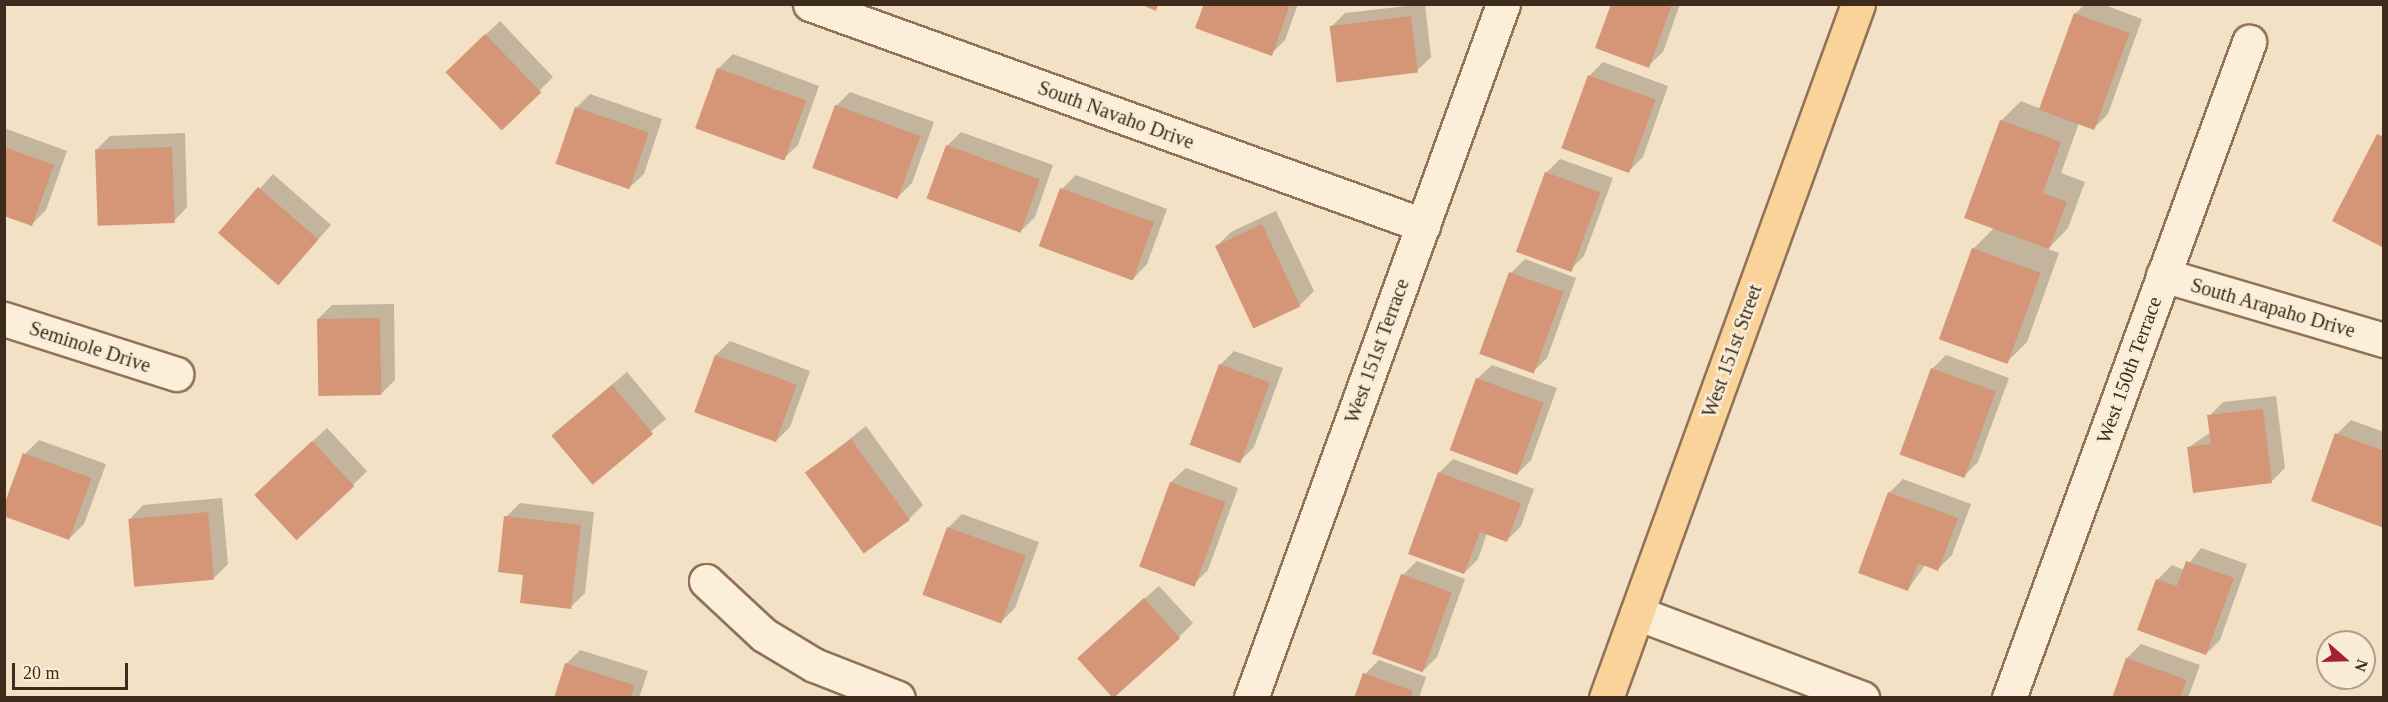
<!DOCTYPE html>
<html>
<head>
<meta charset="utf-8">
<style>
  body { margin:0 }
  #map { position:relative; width:2388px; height:702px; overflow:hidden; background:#f3e1c5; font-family:Georgia,serif }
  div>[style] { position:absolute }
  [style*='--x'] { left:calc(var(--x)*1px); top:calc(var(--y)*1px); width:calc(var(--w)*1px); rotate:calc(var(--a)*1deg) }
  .shadow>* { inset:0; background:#0003; transform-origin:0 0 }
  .building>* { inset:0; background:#d59677; transform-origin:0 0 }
  .roads { filter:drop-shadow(2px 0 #917158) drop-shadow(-2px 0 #917158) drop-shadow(0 2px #917158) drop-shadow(0 -2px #917158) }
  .minor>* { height:33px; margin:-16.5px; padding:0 16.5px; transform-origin:16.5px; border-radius:16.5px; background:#fcefda }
  .major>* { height:33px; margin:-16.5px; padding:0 16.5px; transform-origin:16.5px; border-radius:16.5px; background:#f9d39a }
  span { translate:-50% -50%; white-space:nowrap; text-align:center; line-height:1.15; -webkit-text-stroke:5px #f9ecd6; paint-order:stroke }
  .street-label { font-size:20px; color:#3f2b1e }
  .frame { position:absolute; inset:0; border:6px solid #3f2b1e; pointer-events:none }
  .north { position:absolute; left:2316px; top:630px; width:60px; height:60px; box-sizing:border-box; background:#f9ecd6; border:2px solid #af9f8c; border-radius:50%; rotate:110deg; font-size:16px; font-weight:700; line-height:24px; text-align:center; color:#3f2b1e }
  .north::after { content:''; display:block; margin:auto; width:21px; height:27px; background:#a6212e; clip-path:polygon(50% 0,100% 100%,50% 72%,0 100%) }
  .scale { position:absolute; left:12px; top:663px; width:116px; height:27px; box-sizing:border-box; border:3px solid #3f2b1e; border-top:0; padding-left:8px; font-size:18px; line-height:21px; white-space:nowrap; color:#3f2b1e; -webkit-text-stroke:4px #f9ecd6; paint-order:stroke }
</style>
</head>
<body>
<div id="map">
  <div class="shadow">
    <i style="clip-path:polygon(1206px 4px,1298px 4px,1285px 40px,1271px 54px)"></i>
    <i style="clip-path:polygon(1425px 4px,1431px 57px,1417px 71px,1331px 27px,1345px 13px)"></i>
    <i style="clip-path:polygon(1612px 4px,1680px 4px,1663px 52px,1648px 66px)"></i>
    <i style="clip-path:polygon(2085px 4px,2102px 4px,2142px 19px,2108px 114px,2094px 128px,2079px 123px,2061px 173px,2085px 182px,2068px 228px,2048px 249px,2059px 253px,2027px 342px,2007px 362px,1973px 249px,1994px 228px,2001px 121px,2021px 101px,2041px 109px,2075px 14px)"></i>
    <i style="clip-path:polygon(500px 21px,553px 77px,539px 91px,461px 58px)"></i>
    <i style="clip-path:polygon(733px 54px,819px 86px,798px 145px,783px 159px,697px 127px,718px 69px)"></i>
    <i style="clip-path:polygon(1603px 62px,1668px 86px,1643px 157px,1629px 171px,1589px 76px)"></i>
    <i style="clip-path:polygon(850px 92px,934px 122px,912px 183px,898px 197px,836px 106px)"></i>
    <i style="clip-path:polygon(590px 94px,662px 119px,644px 174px,629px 188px,576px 108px)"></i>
    <i style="clip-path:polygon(4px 128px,67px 151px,46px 210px,32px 224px,4px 214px)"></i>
    <i style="clip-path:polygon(961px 132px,1053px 165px,1035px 217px,1021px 231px,947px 146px)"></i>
    <i style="clip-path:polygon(185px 133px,187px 207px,173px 222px,96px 150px,110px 136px)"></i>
    <i style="clip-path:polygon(1560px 159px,1613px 178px,1584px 256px,1570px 270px,1546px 173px)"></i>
    <i style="clip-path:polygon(273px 174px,331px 225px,291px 270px,220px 233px)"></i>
    <i style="clip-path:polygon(1076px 175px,1167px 209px,1147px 264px,1133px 279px,1062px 189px)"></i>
    <i style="clip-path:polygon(1276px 211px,1314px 291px,1300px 305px,1217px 246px,1231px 232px)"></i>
    <i style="clip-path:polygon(1525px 259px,1576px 278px,1547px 358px,1533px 372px,1511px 273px)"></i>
    <i style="clip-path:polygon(394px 304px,395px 380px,381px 394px,318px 319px,332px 305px)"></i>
    <i style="clip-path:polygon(730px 341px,810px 371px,790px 427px,776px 441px,716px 355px)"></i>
    <i style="clip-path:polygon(1234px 351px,1283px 368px,1254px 447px,1240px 461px,1220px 365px)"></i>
    <i style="clip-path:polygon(1946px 355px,2009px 378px,1978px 462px,1964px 476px,1932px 369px)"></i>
    <i style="clip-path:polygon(1492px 365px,1557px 388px,1531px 460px,1517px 474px,1477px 379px)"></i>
    <i style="left:627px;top:372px;width:61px;height:98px;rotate:50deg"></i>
    <i style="clip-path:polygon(2276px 396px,2285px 468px,2271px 482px,2189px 447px,2211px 432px,2209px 416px,2223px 402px)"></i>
    <i style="clip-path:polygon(2351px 420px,2384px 432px,2384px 526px,2337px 434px)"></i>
    <i style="clip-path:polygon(866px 426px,923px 505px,909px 519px,807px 473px)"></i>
    <i style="clip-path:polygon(327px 428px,367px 471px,353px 485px,270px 480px)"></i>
    <i style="clip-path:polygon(39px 440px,106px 464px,84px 524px,70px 538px,4px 515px,25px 454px)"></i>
    <i style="clip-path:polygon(1453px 459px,1534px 489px,1521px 526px,1507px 540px,1487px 533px,1478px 559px,1464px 573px,1439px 473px)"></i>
    <i style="clip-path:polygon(1186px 468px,1238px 488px,1208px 570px,1194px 584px,1141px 565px,1171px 482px)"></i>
    <i style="clip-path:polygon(1903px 479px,1971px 504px,1952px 555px,1938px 569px,1926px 564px,1908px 589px,1889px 493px)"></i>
    <i style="clip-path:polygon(222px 498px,228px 564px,214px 578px,129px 520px,143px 505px)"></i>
    <i style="clip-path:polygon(520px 503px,594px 512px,585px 593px,571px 607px,525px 573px,506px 517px)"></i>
    <i style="clip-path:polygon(962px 514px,1039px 542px,1015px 608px,1001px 622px,948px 528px)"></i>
    <i style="clip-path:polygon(2201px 548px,2247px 564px,2220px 640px,2206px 654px,2157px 580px,2172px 565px,2184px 570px)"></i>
    <i style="clip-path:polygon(1417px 561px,1465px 579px,1437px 657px,1423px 671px,1403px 575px)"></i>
    <i style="clip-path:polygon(1159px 586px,1193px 623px,1179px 637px,1093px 644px)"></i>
    <i style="clip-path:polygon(2141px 644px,2200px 665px,2188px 698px,2113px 698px,2127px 658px)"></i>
    <i style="clip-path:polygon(580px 650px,648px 671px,639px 698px,556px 698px,566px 664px)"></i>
    <i style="clip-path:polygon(1379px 660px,1426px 677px,1419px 698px,1356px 698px,1365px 674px)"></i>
  </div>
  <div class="building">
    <i style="clip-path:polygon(1140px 4px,1158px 4px,1156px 11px)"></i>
    <i style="clip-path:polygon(1204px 4px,1290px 4px,1272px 56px,1195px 28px)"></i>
    <i style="clip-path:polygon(1611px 4px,1672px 4px,1649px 68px,1595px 48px)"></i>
    <i style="left:2074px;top:13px;width:59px;height:103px;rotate:20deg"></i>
    <i style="left:1411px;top:16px;width:57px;height:82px;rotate:83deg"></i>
    <i style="left:485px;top:34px;width:81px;height:55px;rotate:46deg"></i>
    <i style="left:717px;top:68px;width:95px;height:64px;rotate:20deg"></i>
    <i style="left:1588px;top:75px;width:72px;height:78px;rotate:20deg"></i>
    <i style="left:835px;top:105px;width:91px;height:67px;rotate:20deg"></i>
    <i style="left:575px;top:107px;width:78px;height:60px;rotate:19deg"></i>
    <i style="clip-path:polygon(2000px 120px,2061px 142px,2043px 193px,2067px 202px,2049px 249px,1964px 218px)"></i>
    <i style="clip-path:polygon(2377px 134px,2384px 137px,2384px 248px,2332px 221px)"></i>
    <i style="left:946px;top:145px;width:100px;height:57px;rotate:20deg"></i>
    <i style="clip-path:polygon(4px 147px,54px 165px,32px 226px,4px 216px)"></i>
    <i style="left:172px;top:147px;width:76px;height:77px;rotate:88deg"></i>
    <i style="left:1545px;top:172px;width:59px;height:85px;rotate:20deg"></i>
    <i style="left:258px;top:187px;width:80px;height:61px;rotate:41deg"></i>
    <i style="left:1060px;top:188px;width:100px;height:62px;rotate:20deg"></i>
    <i style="left:1262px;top:224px;width:91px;height:52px;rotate:65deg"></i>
    <i style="left:1972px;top:248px;width:73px;height:97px;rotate:20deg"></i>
    <i style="left:1509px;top:272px;width:58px;height:87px;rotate:20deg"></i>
    <i style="left:380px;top:318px;width:77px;height:63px;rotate:89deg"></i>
    <i style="left:715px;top:355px;width:87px;height:61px;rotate:20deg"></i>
    <i style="left:1219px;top:364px;width:54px;height:86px;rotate:20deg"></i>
    <i style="left:1931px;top:368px;width:69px;height:92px;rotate:20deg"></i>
    <i style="left:1476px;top:378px;width:72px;height:77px;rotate:20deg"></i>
    <i style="left:612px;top:385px;width:64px;height:79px;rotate:50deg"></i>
    <i style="clip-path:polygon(2263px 409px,2272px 483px,2193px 493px,2187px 447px,2211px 444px,2207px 415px)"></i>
    <i style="clip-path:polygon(2335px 433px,2384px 451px,2384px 528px,2311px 501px)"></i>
    <i style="left:851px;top:439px;width:100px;height:57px;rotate:54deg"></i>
    <i style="left:312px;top:441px;width:62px;height:79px;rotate:47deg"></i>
    <i style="left:23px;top:453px;width:73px;height:66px;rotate:20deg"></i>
    <i style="clip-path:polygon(1438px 472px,1521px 503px,1507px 542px,1480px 532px,1464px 574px,1408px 554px)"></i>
    <i style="left:1170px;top:482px;width:59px;height:90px;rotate:20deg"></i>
    <i style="clip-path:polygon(1888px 492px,1958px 518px,1938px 571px,1918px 563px,1908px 591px,1858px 573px)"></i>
    <i style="left:208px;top:512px;width:68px;height:80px;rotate:85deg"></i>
    <i style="clip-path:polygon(504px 516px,581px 525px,571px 609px,520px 603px,523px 575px,498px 572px)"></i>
    <i style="left:947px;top:527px;width:84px;height:72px;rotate:20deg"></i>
    <i style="clip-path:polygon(2186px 561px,2234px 578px,2206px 655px,2137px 630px,2156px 579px,2177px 586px)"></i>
    <i style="left:1401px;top:574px;width:54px;height:85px;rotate:20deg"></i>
    <i style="left:1144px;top:598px;width:54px;height:90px;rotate:48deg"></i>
    <i style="clip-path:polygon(2126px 658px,2187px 680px,2180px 698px,2112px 698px)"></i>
    <i style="clip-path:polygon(565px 663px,634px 685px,631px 698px,554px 698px)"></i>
    <i style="clip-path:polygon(1363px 673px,1413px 691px,1411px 698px,1354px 698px)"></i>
  </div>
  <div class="roads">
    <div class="minor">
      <i style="--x:810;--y:4;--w:652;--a:19.83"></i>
      <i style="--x:2163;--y:275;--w:230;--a:16.4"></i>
      <i style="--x:4;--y:319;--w:181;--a:17.7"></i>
      <i style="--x:706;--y:581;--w:79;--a:43"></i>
      <i style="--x:764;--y:635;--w:58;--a:31"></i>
      <i style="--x:814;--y:665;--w:90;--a:21.4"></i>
      <i style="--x:1637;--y:613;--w:241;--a:20.7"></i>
      <i style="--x:1251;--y:698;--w:738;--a:-70.04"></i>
      <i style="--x:2009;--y:698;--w:699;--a:-69.9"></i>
    </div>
    <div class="major">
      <i style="--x:1606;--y:698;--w:738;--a:-70.04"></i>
    </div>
  </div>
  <div class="street-label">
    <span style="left:1116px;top:115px;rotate:20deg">South Navaho Drive</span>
    <span style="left:2273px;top:308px;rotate:16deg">South Arapaho Drive</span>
    <span style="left:90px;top:347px;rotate:18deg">Seminole Drive</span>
    <span style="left:1377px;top:351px;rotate:-70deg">West 151st Terrace</span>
    <span style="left:1732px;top:351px;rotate:-70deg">West 151st Street</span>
    <span style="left:2129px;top:370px;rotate:-70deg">West 150th Terrace</span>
  </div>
  <div class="frame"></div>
  <div class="north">N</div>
  <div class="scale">20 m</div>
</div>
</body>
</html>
